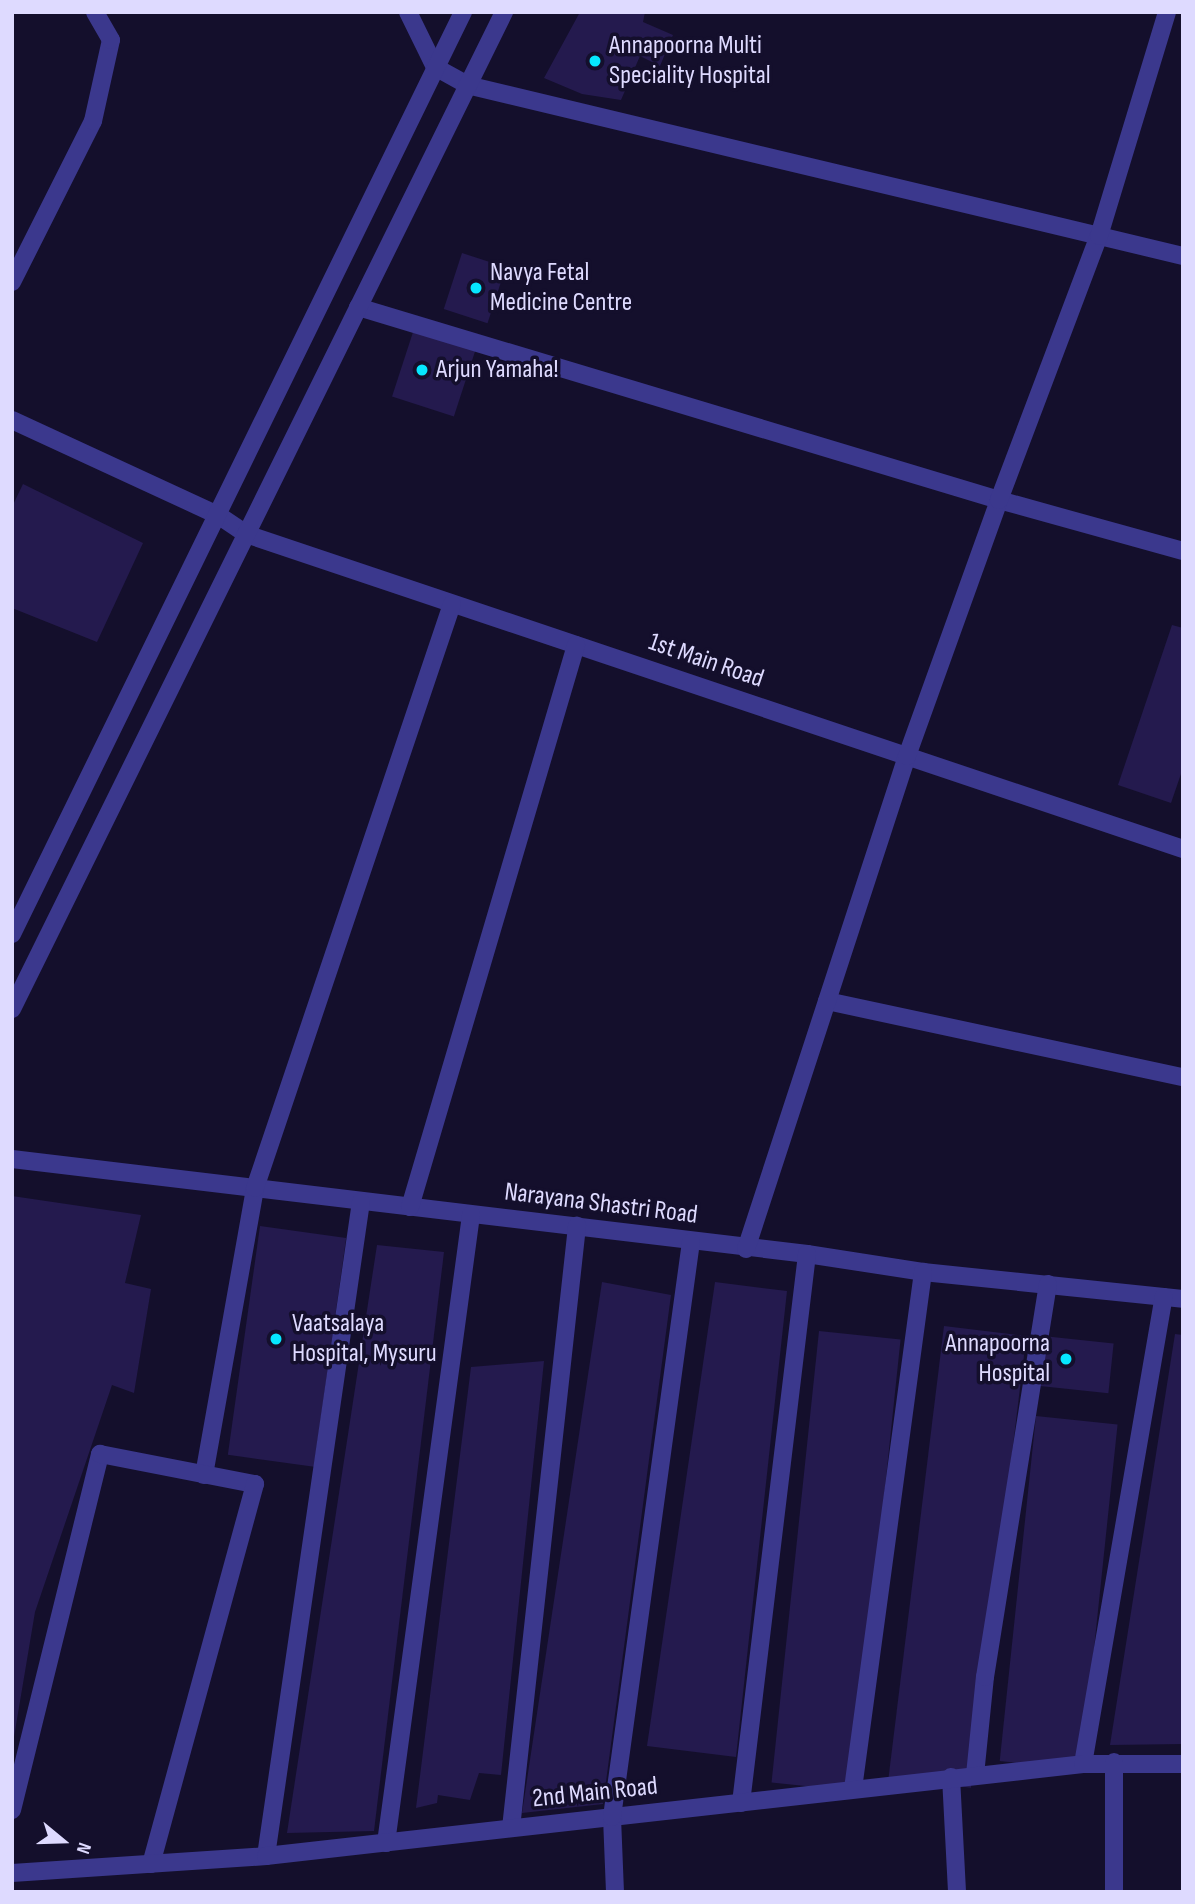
<!DOCTYPE html>
<html>
<head>
<meta charset="utf-8">
<style>
  body { margin:0 }
  #map { position:relative; width:1195px; height:1904px; overflow:hidden; background:#140f2c; font-family:"Sofia Sans Condensed",sans-serif }
  div>[style] { position:absolute }
  [style*='--x'] { left:calc(var(--x)*1px); top:calc(var(--y)*1px); width:calc(var(--w)*1px); rotate:calc(var(--a)*1deg) }
  .building>* { inset:0; background:#241a4e; transform-origin:0 0 }
  .minor>* { height:18px; margin:-9px; padding:0 9px; transform-origin:9px; border-radius:9px; background:#3b388d }
  .dots>* { width:19px; height:19px; translate:-50% -50%; box-sizing:border-box; border:4px solid #140f2c; border-radius:50% }
  span { translate:-50% -50%; white-space:nowrap; text-align:center; line-height:1.15; -webkit-text-stroke:7px #140f2c; paint-order:stroke }
  .poi-label { font-size:26px; color:#dedaff }
  .left { translate:0 -50%; text-align:left }
  .right { translate:-100% -50%; text-align:right }
  .street-label { font-size:26px; color:#dedaff }
  .frame { position:absolute; inset:0; border:14px solid #dedaff; pointer-events:none }
  .north { position:absolute; left:28px; top:1806px; width:70px; height:70px; -webkit-text-stroke:5px #140f2c; paint-order:stroke; rotate:109deg; font-size:19px; font-weight:700; line-height:28px; text-align:center; color:#dedaff }
  .north::after { content:''; display:block; margin:auto; width:24px; height:32px; background:#dedaff; clip-path:polygon(50% 0,100% 100%,50% 72%,0 100%) }
</style>
</head>
<body>
<div id="map">
  <div class="building">
    <i style="clip-path:polygon(580px 12px,645px 12px,643px 22px,673px 35px,660px 66px,640px 56px,621px 100px,582px 94px,544px 78px)"></i>
    <i style="left:462px;top:253px;width:46px;height:59px;rotate:18deg"></i>
    <i style="left:414px;top:329px;width:65px;height:71px;rotate:18deg"></i>
    <i style="clip-path:polygon(23px 484px,143px 543px,97px 642px,12px 608px,12px 507px)"></i>
    <i style="clip-path:polygon(1172px 625px,1183px 628px,1183px 768px,1171px 803px,1118px 785px)"></i>
    <i style="clip-path:polygon(12px 1196px,141px 1215px,125px 1283px,151px 1289px,134px 1393px,112px 1385px,35px 1612px,14px 1737px)"></i>
    <i style="left:260px;top:1226px;width:87px;height:231px;rotate:8deg"></i>
    <i style="clip-path:polygon(377px 1245px,444px 1252px,374px 1831px,287px 1833px)"></i>
    <i style="clip-path:polygon(602px 1282px,671px 1295px,603px 1804px,522px 1813px)"></i>
    <i style="clip-path:polygon(715px 1282px,787px 1291px,736px 1757px,647px 1746px)"></i>
    <i style="left:944px;top:1326px;width:83px;height:455px;rotate:7deg"></i>
    <i style="left:819px;top:1331px;width:82px;height:454px;rotate:6deg"></i>
    <i style="clip-path:polygon(1175px 1334px,1183px 1335px,1183px 1744px,1110px 1745px)"></i>
    <i style="left:1043px;top:1336px;width:71px;height:50px;rotate:6deg"></i>
    <i style="clip-path:polygon(544px 1361px,501px 1775px,479px 1773px,470px 1800px,438px 1795px,437px 1803px,416px 1808px,471px 1367px)"></i>
    <i style="left:1036px;top:1416px;width:82px;height:347px;rotate:6deg"></i>
  </div>
  <div class="minor">
    <i style="--x:408;--y:12;--w:61;--a:63.9"></i>
    <i style="--x:435;--y:67;--w:37;--a:29"></i>
    <i style="--x:467;--y:85;--w:736;--a:13.43"></i>
    <i style="--x:12;--y:282;--w:180;--a:-63.3"></i>
    <i style="--x:93;--y:121;--w:83;--a:-77.5"></i>
    <i style="--x:111;--y:40;--w:32;--a:-120"></i>
    <i style="--x:358;--y:307;--w:669;--a:16.76"></i>
    <i style="--x:999;--y:500;--w:191;--a:15.5"></i>
    <i style="--x:12;--y:420;--w:227;--a:24.8"></i>
    <i style="--x:218;--y:515;--w:34;--a:34"></i>
    <i style="--x:246;--y:534;--w:989;--a:18.58"></i>
    <i style="--x:12;--y:934;--w:1026;--a:-63.93"></i>
    <i style="--x:827;--y:1001;--w:364;--a:12.1"></i>
    <i style="--x:12;--y:1009;--w:1112;--a:-63.73"></i>
    <i style="--x:12;--y:1159;--w:801;--a:6.81"></i>
    <i style="--x:807;--y:1254;--w:117;--a:8.8"></i>
    <i style="--x:923;--y:1272;--w:261;--a:5.9"></i>
    <i style="--x:410;--y:1207;--w:586;--a:-73.54"></i>
    <i style="--x:746;--y:1249;--w:519;--a:-71.91"></i>
    <i style="--x:907;--y:756;--w:272;--a:-70.2"></i>
    <i style="--x:999;--y:500;--w:282;--a:-69.3"></i>
    <i style="--x:1099;--y:236;--w:234;--a:-73.1"></i>
    <i style="--x:204;--y:1475;--w:291;--a:-79.9"></i>
    <i style="--x:255;--y:1188;--w:616;--a:-71.36"></i>
    <i style="--x:1083;--y:1764;--w:474;--a:-80.2"></i>
    <i style="--x:975;--y:1775;--w:99;--a:-84.2"></i>
    <i style="--x:985;--y:1677;--w:398;--a:-80.9"></i>
    <i style="--x:951;--y:1777;--w:115;--a:87"></i>
    <i style="--x:853;--y:1789;--w:522;--a:-82.29"></i>
    <i style="--x:741;--y:1803;--w:553;--a:-83.14"></i>
    <i style="--x:12;--y:1810;--w:367;--a:-76.1"></i>
    <i style="--x:100;--y:1454;--w:158;--a:11"></i>
    <i style="--x:255;--y:1484;--w:394;--a:105.3"></i>
    <i style="--x:511;--y:1828;--w:606;--a:-83.74"></i>
    <i style="--x:386;--y:1843;--w:634;--a:-82.29"></i>
    <i style="--x:266;--y:1856;--w:661;--a:-81.74"></i>
    <i style="--x:12;--y:1873;--w:255;--a:-3.8"></i>
    <i style="--x:266;--y:1856;--w:822;--a:-6.42"></i>
    <i style="--x:1083;--y:1764;--w:100;--a:0"></i>
    <i style="--x:615;--y:1892;--w:75;--a:-92.3"></i>
    <i style="--x:612;--y:1817;--w:580;--a:-82.18"></i>
    <i style="--x:1114;--y:1892;--w:130;--a:-90"></i>
  </div>
  <div class="dots">
    <i style="left:595px;top:61px;background:#06e7ff"></i>
    <i style="left:476px;top:288px;background:#06e7ff"></i>
    <i style="left:422px;top:370px;background:#06e7ff"></i>
    <i style="left:276px;top:1339px;background:#06e7ff"></i>
    <i style="left:1066px;top:1359px;background:#06e7ff"></i>
  </div>
  <div class="poi-label">
    <span class="left" style="left:609px;top:61px">Annapoorna Multi<br>Speciality Hospital</span>
    <span class="left" style="left:490px;top:288px">Navya Fetal<br>Medicine Centre</span>
    <span class="left" style="left:436px;top:370px">Arjun Yamaha!</span>
    <span class="left" style="left:292px;top:1339px">Vaatsalaya<br>Hospital, Mysuru</span>
    <span class="right" style="left:1050px;top:1359px">Annapoorna<br>Hospital</span>
  </div>
  <div class="street-label">
    <span style="left:706px;top:661px;rotate:19deg">1st Main Road</span>
    <span style="left:601px;top:1204px;rotate:7deg">Narayana Shastri Road</span>
    <span style="left:595px;top:1793px;rotate:-6deg">2nd Main Road</span>
  </div>
  <div class="frame"></div>
  <div class="north">N</div>
</div>
</body>
</html>
